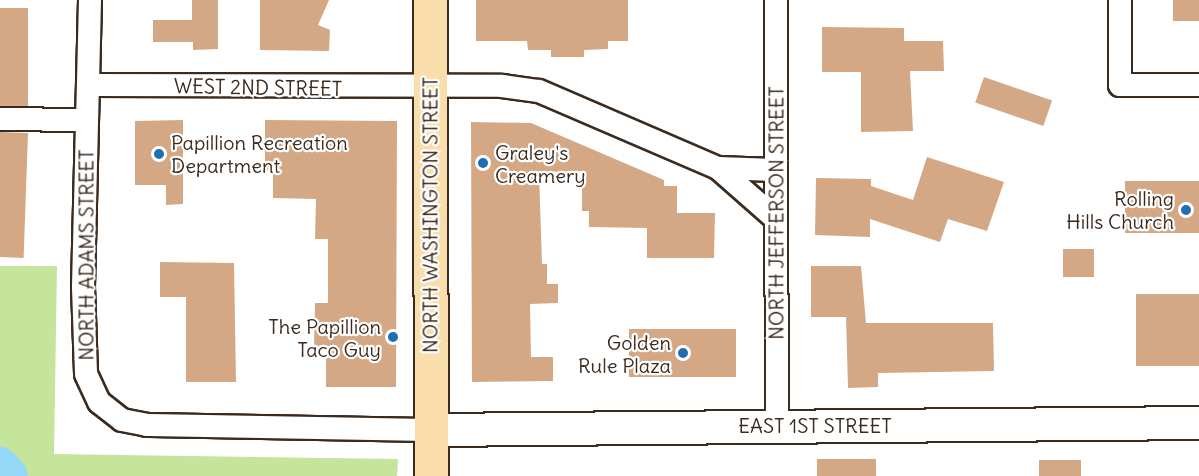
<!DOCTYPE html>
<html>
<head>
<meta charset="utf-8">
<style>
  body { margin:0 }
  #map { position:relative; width:1199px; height:476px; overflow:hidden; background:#fff; font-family:Delius,sans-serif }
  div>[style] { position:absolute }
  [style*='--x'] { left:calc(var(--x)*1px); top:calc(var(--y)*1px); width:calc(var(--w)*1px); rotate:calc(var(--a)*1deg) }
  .green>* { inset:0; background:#c5e49c }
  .river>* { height:38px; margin:-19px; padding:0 19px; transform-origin:19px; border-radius:19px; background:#95d7f7 }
  .building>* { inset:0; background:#d4a885; transform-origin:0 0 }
  .roads { filter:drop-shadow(2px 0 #3b2a1e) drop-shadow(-2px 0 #3b2a1e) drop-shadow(0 2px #3b2a1e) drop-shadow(0 -2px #3b2a1e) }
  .minor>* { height:22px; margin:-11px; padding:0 11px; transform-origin:11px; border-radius:11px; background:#fff }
  .secondary>* { height:32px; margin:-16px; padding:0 16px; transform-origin:16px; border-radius:16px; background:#fff }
  .primary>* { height:33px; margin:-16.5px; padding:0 16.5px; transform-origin:16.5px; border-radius:16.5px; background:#f9deab }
  .dots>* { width:16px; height:16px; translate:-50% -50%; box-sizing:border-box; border:3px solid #fff; border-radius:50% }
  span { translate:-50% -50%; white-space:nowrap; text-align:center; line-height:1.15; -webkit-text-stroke:4.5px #fff; paint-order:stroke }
  .street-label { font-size:20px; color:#3b2a1e }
  .poi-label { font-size:20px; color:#3b2a1e }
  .left { translate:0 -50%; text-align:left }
  .right { translate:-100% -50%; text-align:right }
</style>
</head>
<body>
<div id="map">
  <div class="green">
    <i style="clip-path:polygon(0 266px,57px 266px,54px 454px,398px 459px,397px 476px,0 476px)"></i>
  </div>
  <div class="river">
    <i style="--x:0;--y:466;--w:13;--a:48"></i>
  </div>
  <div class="building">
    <i style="clip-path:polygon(192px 0,218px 0,218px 49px,193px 50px,193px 42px,153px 42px,153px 20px,192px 20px)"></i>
    <i style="clip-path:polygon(260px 0,329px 0,318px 25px,330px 30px,329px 51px,260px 50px)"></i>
    <i style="clip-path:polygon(476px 0,628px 0,628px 41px,608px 41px,608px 49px,584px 50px,584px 57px,551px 57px,551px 50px,528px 50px,527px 41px,476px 41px)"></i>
    <i style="left:1173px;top:0;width:26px;height:21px"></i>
    <i style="left:0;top:8px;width:28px;height:98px"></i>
    <i style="clip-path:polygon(822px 27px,904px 28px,904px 41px,943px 41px,944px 71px,910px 71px,913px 131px,861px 132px,861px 72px,822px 72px)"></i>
    <i style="left:984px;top:77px;width:72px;height:27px;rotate:19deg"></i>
    <i style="clip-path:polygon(183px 120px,183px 204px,166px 205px,166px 185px,135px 185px,135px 121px)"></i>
    <i style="clip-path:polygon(265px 120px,397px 121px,396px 387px,326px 387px,326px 346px,314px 346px,315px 303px,328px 303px,328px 239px,315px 239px,316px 199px,273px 198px,273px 171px,265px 171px)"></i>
    <i style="clip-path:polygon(471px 122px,531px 123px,664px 180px,664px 186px,677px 186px,677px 213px,715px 213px,714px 258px,647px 258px,647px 228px,589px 227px,589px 211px,582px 211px,582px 171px,539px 172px,542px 264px,547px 264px,547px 284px,558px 284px,558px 303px,530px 304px,531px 357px,553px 357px,553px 381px,472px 382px)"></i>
    <i style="left:0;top:132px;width:28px;height:125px;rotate:2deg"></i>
    <i style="clip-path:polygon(927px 157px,1004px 182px,987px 231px,948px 219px,940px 242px,870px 219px,870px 237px,815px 235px,816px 178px,871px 179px,871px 186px,913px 200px)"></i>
    <i style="left:1199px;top:181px;width:52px;height:74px;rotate:90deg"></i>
    <i style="left:1063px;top:249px;width:31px;height:28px"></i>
    <i style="clip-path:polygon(160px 262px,234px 263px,236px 382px,186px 382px,186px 297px,160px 297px)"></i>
    <i style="clip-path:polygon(811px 266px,861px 266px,866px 323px,993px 323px,994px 371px,878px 373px,878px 387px,848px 388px,846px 317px,811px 317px)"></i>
    <i style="left:1136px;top:294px;width:63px;height:72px"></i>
    <i style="left:629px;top:329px;width:107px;height:48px"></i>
    <i style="left:876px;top:459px;width:17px;height:59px;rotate:90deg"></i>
    <i style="left:1081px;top:460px;width:16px;height:42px;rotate:90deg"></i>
  </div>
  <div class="roads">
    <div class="minor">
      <i style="--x:90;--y:0;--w:287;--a:91.4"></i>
      <i style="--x:83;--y:287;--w:87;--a:88"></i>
      <i style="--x:86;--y:374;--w:31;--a:65"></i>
      <i style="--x:99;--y:402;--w:29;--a:38"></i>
      <i style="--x:122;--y:420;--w:25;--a:11"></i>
      <i style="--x:147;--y:425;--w:284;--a:1"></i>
      <i style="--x:776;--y:0;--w:426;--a:89.9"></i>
      <i style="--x:1120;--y:0;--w:85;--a:90"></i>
      <i style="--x:1120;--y:85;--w:79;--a:0"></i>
      <i style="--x:88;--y:85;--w:414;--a:0.1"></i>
      <i style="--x:502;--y:86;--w:37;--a:8"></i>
      <i style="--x:539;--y:91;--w:195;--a:23.3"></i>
      <i style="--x:718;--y:168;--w:76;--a:41.3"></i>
      <i style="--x:0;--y:119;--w:87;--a:0.7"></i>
      <i style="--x:718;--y:168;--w:57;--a:2"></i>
    </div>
    <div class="secondary">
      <i style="--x:431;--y:430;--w:768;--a:-0.52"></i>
    </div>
    <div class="primary">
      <i style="--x:430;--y:0;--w:476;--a:89.9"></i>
    </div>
  </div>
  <div class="dots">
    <i style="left:159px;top:154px;background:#1f6fb2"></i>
    <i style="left:483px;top:163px;background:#1f6fb2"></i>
    <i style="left:1186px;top:210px;background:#1f6fb2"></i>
    <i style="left:393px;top:337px;background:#1f6fb2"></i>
    <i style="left:683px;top:353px;background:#1f6fb2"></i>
  </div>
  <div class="street-label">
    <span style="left:258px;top:87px;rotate:1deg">WEST 2ND STREET</span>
    <span style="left:776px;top:213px;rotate:-90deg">NORTH JEFFERSON STREET</span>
    <span style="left:430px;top:215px;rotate:-90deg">NORTH WASHINGTON STREET</span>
    <span style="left:86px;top:255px;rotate:-90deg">NORTH ADAMS STREET</span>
    <span style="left:815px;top:425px">EAST 1ST STREET</span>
  </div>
  <div class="poi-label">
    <span class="left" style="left:171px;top:154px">Papillion Recreation<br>Department</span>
    <span class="left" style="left:495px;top:164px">Graley's<br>Creamery</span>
    <span class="right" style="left:1174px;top:210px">Rolling<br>Hills Church</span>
    <span class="right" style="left:381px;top:338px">The Papillion<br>Taco Guy</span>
    <span class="right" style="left:671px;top:354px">Golden<br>Rule Plaza</span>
  </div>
</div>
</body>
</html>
